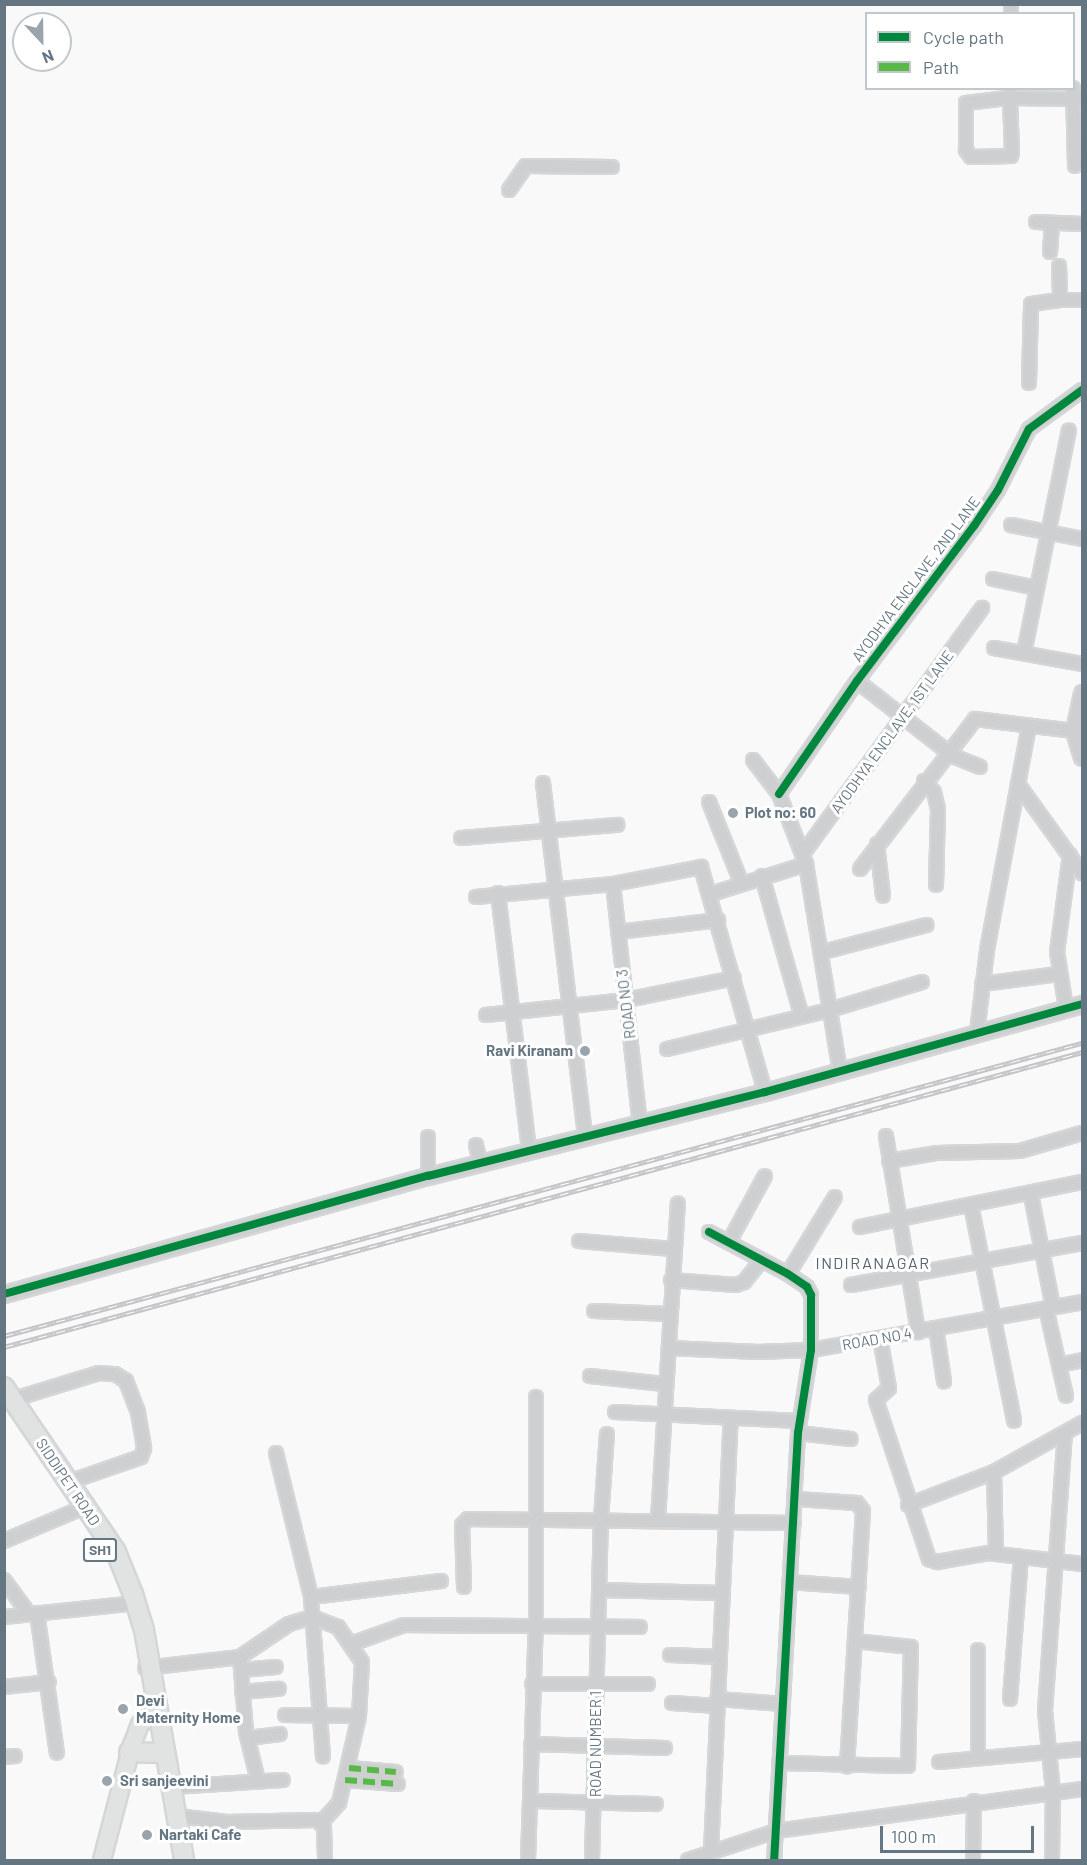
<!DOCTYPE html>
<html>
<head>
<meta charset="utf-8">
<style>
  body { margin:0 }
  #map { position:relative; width:1087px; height:1865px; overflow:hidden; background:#f9f9f9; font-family:Barlow,sans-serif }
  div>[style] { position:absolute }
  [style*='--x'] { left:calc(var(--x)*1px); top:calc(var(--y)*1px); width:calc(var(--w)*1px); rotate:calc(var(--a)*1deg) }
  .roads { filter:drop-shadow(2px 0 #d5d6d7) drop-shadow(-2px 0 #d5d6d7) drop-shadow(0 2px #d5d6d7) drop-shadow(0 -2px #d5d6d7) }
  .minor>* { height:12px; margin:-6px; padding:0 6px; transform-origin:6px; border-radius:6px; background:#cecfd0 }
  .tertiary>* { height:15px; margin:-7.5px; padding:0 7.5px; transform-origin:7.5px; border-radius:7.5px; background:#cecfd0 }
  .secondary>* { height:16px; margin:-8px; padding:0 8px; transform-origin:8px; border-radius:8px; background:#e1e2e2 }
  .primary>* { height:18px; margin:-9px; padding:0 9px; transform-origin:9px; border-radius:9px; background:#e1e2e2 }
  .rail>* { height:5px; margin-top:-2.5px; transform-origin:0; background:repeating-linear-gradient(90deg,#fff 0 9px,#c3c5c6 0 18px); box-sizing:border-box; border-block:2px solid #c3c5c6 }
  .quiet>* { height:6px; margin-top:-3px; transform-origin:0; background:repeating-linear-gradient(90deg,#58b947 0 12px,transparent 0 18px) }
  .cycleway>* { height:8px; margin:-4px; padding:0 4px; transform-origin:4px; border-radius:4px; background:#00873e }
  .dots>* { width:16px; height:16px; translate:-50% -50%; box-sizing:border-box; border:3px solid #fff; border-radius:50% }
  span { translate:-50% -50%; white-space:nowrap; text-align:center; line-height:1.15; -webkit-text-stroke:6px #fff; paint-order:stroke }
  .shield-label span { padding:2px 4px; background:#fff; border:2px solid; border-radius:4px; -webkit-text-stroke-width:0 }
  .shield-label { font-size:14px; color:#657683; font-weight:700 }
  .street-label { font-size:15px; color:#657683 }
  .poi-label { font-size:15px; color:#657683; font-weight:700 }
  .left { translate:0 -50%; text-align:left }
  .right { translate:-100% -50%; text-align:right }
  .neighbourhood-label { font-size:16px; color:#57646e; letter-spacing:1.5px }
  .frame { position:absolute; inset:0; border:6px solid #657683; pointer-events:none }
  .legend { position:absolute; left:865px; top:12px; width:210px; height:78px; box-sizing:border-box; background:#fff; border:2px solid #c1c8cd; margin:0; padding:8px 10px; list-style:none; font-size:18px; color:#657683 }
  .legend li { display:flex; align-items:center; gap:12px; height:30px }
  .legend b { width:30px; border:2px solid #c1c8cd }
  .north { position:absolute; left:12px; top:12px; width:60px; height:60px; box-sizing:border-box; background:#fff; border:2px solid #c1c8cd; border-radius:50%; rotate:158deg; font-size:16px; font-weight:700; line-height:24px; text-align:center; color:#657683 }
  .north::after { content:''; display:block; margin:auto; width:21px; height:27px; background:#99a4ac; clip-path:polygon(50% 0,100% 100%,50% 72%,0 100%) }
  .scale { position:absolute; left:880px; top:1826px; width:154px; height:27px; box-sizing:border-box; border:3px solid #657683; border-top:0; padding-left:8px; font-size:18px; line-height:21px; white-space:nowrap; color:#657683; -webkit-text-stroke:4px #fff; paint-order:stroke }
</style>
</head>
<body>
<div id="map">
  <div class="roads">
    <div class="minor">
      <i style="--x:1011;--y:4;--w:10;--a:90"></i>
      <i style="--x:1010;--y:88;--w:10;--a:90"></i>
      <i style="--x:1010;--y:98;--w:54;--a:87.9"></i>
      <i style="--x:1012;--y:152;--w:4;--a:104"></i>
      <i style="--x:1011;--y:156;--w:40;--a:178.6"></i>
      <i style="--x:971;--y:157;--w:9;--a:-126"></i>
      <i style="--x:966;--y:150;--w:47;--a:-90"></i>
      <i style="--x:966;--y:103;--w:31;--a:-7"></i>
      <i style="--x:997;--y:99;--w:13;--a:-4"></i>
      <i style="--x:1010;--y:98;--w:72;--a:0.8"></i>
      <i style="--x:1073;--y:88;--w:78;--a:88.5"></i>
      <i style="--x:509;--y:190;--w:29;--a:-55"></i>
      <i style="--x:526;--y:166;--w:86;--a:0.7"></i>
      <i style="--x:1036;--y:222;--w:46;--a:2.5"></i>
      <i style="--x:1050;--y:252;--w:29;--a:-86"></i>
      <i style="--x:1059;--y:266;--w:34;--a:88"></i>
      <i style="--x:1060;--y:300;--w:22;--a:0"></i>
      <i style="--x:1029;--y:383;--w:79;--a:-88.5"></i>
      <i style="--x:1031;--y:304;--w:29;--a:-8"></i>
      <i style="--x:1011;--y:525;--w:72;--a:11.2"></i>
      <i style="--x:993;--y:579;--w:44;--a:11.8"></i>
      <i style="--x:994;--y:648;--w:89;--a:10.3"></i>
      <i style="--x:1024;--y:653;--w:227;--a:-78.6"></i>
      <i style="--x:857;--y:681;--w:122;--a:38"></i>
      <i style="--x:953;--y:756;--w:29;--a:22"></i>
      <i style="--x:753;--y:760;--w:43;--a:52.6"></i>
      <i style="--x:779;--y:794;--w:75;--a:68.9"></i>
      <i style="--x:806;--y:864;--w:210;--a:80.7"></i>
      <i style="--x:924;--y:781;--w:15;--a:48"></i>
      <i style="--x:934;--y:792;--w:17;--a:77"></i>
      <i style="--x:938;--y:809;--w:76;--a:91.5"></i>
      <i style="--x:543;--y:783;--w:355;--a:83.2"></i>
      <i style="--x:1018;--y:784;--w:110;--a:54.3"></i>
      <i style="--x:779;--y:794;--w:137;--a:-55.4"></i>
      <i style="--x:857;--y:681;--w:194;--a:-53"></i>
      <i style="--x:974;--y:526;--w:43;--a:-56.3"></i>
      <i style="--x:998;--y:490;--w:68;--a:-63.1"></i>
      <i style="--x:1029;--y:429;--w:66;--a:-36.3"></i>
      <i style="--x:709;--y:802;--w:86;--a:68.2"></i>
      <i style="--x:461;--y:838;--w:157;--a:-4.8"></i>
      <i style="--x:877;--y:844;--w:52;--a:83.4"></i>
      <i style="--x:802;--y:855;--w:306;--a:-53.9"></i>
      <i style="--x:860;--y:869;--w:189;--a:-52.5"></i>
      <i style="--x:975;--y:719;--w:100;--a:6.9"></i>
      <i style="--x:762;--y:876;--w:143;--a:74.2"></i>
      <i style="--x:613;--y:884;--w:241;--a:83.6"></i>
      <i style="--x:498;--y:893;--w:259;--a:83.1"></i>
      <i style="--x:711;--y:894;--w:100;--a:-17.5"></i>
      <i style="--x:476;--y:897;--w:138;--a:-5.4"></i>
      <i style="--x:613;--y:884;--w:90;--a:-10.9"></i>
      <i style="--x:701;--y:867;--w:234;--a:74.1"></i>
      <i style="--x:618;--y:932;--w:101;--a:-6.8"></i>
      <i style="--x:823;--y:952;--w:107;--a:-14.6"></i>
      <i style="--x:982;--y:984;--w:77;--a:-7.5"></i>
      <i style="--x:1066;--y:1008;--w:57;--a:-99.1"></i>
      <i style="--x:1057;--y:952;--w:98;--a:-82.4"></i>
      <i style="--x:486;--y:1015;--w:141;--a:-6.1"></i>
      <i style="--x:626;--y:1000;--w:110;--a:-11.5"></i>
      <i style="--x:977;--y:1032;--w:83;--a:-83"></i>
      <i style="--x:987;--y:950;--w:228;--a:-79.4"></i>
      <i style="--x:667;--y:1049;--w:171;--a:-13.5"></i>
      <i style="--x:833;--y:1009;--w:93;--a:-16.9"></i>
      <i style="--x:886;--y:1136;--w:199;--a:80.7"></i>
      <i style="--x:428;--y:1137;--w:39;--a:90"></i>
      <i style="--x:476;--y:1145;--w:18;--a:77"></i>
      <i style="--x:889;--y:1161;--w:49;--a:-9.5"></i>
      <i style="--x:937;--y:1153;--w:83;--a:-1.4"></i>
      <i style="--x:1020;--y:1151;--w:65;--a:-16.2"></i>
      <i style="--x:1031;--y:1195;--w:114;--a:78.9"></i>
      <i style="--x:971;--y:1205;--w:220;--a:78.7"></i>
      <i style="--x:860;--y:1227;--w:227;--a:-11.5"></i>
      <i style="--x:709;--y:1232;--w:89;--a:28"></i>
      <i style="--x:788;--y:1274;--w:23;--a:34"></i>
      <i style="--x:807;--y:1287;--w:9;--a:63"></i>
      <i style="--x:811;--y:1295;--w:55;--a:90"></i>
      <i style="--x:811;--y:1350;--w:84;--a:98.9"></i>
      <i style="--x:798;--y:1433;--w:428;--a:93.2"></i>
      <i style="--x:579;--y:1241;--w:94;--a:4.9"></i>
      <i style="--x:729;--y:1242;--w:75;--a:-61.4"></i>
      <i style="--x:788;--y:1274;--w:90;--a:-58.6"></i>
      <i style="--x:671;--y:1280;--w:65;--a:4.4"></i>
      <i style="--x:736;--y:1285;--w:9;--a:-21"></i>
      <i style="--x:744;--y:1282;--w:28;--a:-51"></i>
      <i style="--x:851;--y:1285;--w:235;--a:-10.3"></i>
      <i style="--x:1046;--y:1308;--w:90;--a:77.2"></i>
      <i style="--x:594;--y:1311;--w:76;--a:2.3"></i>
      <i style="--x:936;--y:1328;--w:54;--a:81.4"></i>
      <i style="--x:880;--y:1338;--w:51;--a:79.8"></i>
      <i style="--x:889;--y:1388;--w:18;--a:137"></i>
      <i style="--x:876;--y:1400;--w:168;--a:71.6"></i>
      <i style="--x:929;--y:1559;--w:9;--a:21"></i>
      <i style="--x:937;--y:1562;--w:52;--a:-10"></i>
      <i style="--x:988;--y:1553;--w:95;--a:6.7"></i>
      <i style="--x:669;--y:1348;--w:89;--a:2.6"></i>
      <i style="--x:758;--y:1352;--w:53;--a:-2.2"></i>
      <i style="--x:811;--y:1350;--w:275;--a:-10"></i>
      <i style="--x:1059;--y:1365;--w:24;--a:-12"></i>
      <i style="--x:590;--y:1376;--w:74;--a:6.2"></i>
      <i style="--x:11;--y:1400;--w:92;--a:-17.1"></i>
      <i style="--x:99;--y:1373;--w:16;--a:4"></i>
      <i style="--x:115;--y:1374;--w:13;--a:32"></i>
      <i style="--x:126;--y:1381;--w:34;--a:69"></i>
      <i style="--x:138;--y:1413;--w:36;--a:80"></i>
      <i style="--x:144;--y:1448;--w:9;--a:108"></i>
      <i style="--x:141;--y:1457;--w:76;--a:160.9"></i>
      <i style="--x:615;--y:1412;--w:184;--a:2.8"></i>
      <i style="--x:798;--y:1433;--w:53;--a:6.5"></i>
      <i style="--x:276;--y:1453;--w:148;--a:76.3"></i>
      <i style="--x:311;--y:1597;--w:160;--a:85.7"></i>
      <i style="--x:994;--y:1472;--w:82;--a:88.6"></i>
      <i style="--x:796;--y:1499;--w:61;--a:3.8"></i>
      <i style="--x:857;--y:1503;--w:10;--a:53"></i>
      <i style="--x:863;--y:1511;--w:256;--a:93.6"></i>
      <i style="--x:908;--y:1505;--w:92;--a:-21"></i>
      <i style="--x:994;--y:1472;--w:101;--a:-29.1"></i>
      <i style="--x:658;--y:1519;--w:316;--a:-86.4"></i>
      <i style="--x:4;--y:1541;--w:77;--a:-22.9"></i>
      <i style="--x:4;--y:1580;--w:42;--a:53.7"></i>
      <i style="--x:789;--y:1582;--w:70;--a:4.1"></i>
      <i style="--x:464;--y:1587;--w:62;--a:-91.8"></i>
      <i style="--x:462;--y:1525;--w:8;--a:-45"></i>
      <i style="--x:468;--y:1519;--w:326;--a:0.7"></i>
      <i style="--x:599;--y:1590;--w:123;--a:1.4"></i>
      <i style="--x:311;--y:1597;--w:131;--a:-7"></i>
      <i style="--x:37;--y:1613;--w:141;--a:81.9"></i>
      <i style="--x:4;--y:1617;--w:124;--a:-6"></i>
      <i style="--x:351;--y:1644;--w:56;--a:-19.7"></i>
      <i style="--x:404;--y:1625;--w:236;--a:0.5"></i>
      <i style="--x:670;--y:1655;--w:49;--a:2.3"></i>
      <i style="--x:240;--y:1657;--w:75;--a:85.4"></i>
      <i style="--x:246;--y:1732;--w:50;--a:76.2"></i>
      <i style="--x:145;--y:1668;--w:96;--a:-6.6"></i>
      <i style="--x:240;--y:1657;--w:59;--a:-34"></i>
      <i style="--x:289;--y:1624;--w:24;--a:-17"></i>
      <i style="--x:312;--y:1617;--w:28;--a:21"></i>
      <i style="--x:338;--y:1627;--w:42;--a:55.6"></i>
      <i style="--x:362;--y:1662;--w:54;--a:93.2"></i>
      <i style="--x:359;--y:1716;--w:89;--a:102.9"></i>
      <i style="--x:339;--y:1803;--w:25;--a:132"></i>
      <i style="--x:241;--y:1670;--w:35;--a:-5"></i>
      <i style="--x:532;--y:1684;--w:116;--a:0"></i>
      <i style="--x:4;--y:1687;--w:45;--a:-6.3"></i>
      <i style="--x:242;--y:1692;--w:37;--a:-5"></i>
      <i style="--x:717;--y:1699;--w:66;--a:4.3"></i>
      <i style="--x:1010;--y:1699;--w:142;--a:-85.6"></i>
      <i style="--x:672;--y:1703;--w:45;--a:3.8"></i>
      <i style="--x:285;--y:1715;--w:74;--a:0.8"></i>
      <i style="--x:248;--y:1738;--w:32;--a:-7"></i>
      <i style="--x:531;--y:1744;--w:134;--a:1.7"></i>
      <i style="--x:978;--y:1756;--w:106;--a:-90"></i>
      <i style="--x:4;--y:1757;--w:11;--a:-5"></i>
      <i style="--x:939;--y:1762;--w:144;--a:-5.2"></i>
      <i style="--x:779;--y:1763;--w:129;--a:1.3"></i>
      <i style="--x:908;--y:1766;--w:119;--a:-88.6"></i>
      <i style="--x:911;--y:1647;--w:56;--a:-173.9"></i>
      <i style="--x:349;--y:1768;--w:47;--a:4.9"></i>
      <i style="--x:345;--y:1780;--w:53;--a:4.3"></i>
      <i style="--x:172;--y:1787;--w:111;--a:-3.6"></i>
      <i style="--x:531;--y:1801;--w:125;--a:1.4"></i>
      <i style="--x:177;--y:1816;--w:50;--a:6.8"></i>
      <i style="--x:227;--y:1822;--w:91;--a:-1.3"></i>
      <i style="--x:318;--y:1820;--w:10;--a:53"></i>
      <i style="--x:324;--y:1828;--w:32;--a:88"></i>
      <i style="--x:711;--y:1852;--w:433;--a:-87.4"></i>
      <i style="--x:528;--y:1860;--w:235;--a:-88.1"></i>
      <i style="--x:536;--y:1625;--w:228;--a:-90"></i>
      <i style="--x:592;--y:1860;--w:341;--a:-88.5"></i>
      <i style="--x:601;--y:1519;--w:85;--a:-86"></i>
      <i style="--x:688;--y:1860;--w:93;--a:-18.2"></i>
      <i style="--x:776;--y:1831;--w:309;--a:-7.8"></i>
      <i style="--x:973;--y:1860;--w:59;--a:-89"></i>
      <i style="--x:1052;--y:1860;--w:69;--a:-89.2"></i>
      <i style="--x:1053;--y:1791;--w:80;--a:-95.7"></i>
      <i style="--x:1045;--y:1711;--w:279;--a:-85.9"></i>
    </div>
    <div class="tertiary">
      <i style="--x:1082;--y:693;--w:39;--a:102"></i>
      <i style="--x:1074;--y:731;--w:27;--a:73"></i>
      <i style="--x:4;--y:1294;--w:440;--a:-15.6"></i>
      <i style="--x:428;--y:1176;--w:347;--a:-14"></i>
      <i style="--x:765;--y:1092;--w:329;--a:-15.5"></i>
    </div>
    <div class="secondary">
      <i style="--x:102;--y:1860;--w:119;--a:-75.4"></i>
      <i style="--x:132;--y:1745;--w:22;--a:-69"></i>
      <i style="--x:140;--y:1724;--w:24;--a:-38"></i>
    </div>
    <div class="primary">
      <i style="--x:4;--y:1387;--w:199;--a:55.8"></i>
      <i style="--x:116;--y:1552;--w:45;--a:68"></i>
      <i style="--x:133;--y:1594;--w:38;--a:73"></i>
      <i style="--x:144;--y:1630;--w:233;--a:80.1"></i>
      <i style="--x:129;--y:1752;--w:28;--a:2"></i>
    </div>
  </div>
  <div class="rail">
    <i style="--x:4;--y:1336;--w:1117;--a:-15.21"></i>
    <i style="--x:4;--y:1347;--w:1118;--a:-15.3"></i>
  </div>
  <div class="quiet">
    <i style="--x:349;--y:1768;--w:47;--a:4.9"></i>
    <i style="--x:345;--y:1780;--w:53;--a:4.3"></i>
  </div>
  <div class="cycleway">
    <i style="--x:779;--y:794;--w:137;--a:-55.4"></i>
    <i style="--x:857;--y:681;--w:194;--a:-53"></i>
    <i style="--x:974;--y:526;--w:43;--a:-56.3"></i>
    <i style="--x:998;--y:490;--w:68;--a:-63.1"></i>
    <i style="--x:1029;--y:429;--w:66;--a:-36.3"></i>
    <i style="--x:709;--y:1232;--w:89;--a:28"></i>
    <i style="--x:788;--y:1274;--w:23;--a:34"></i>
    <i style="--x:807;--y:1287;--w:9;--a:63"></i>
    <i style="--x:811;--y:1295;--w:55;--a:90"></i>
    <i style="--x:811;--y:1350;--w:84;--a:98.9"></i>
    <i style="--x:798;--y:1433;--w:428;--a:93.2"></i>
    <i style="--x:4;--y:1294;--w:440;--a:-15.6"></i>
    <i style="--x:428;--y:1176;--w:347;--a:-14"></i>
    <i style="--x:765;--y:1092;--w:329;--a:-15.5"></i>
  </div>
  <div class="dots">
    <i style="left:733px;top:813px;background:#99a4ac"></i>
    <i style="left:585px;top:1051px;background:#99a4ac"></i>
    <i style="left:123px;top:1709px;background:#99a4ac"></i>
    <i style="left:107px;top:1781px;background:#99a4ac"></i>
    <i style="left:147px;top:1835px;background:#99a4ac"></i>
  </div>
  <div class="shield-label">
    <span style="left:100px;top:1550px">SH1</span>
  </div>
  <div class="street-label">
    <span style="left:916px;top:579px;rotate:-53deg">AYODHYA ENCLAVE, 2ND LANE</span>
    <span style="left:892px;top:732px;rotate:-54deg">AYODHYA ENCLAVE, 1ST LANE</span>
    <span style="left:626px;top:1004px;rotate:-97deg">ROAD NO 3</span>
    <span style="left:877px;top:1339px;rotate:-10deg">ROAD NO 4</span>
    <span style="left:68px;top:1482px;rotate:56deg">SIDDIPET ROAD</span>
    <span style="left:596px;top:1744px;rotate:-90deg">ROAD NUMBER 1</span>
  </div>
  <div class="poi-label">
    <span class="left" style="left:745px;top:813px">Plot no: 60</span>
    <span class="right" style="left:573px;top:1051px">Ravi Kiranam</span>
    <span class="left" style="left:136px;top:1709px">Devi<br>Maternity Home</span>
    <span class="left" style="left:120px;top:1781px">Sri sanjeevini</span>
    <span class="left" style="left:159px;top:1835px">Nartaki Cafe</span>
  </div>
  <div class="neighbourhood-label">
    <span style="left:873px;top:1263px">INDIRANAGAR</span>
  </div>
  <div class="frame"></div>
  <ul class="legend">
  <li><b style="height:8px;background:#00873e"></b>Cycle path</li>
  <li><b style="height:8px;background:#58b947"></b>Path</li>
  </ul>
  <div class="north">N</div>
  <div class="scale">100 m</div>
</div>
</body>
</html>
